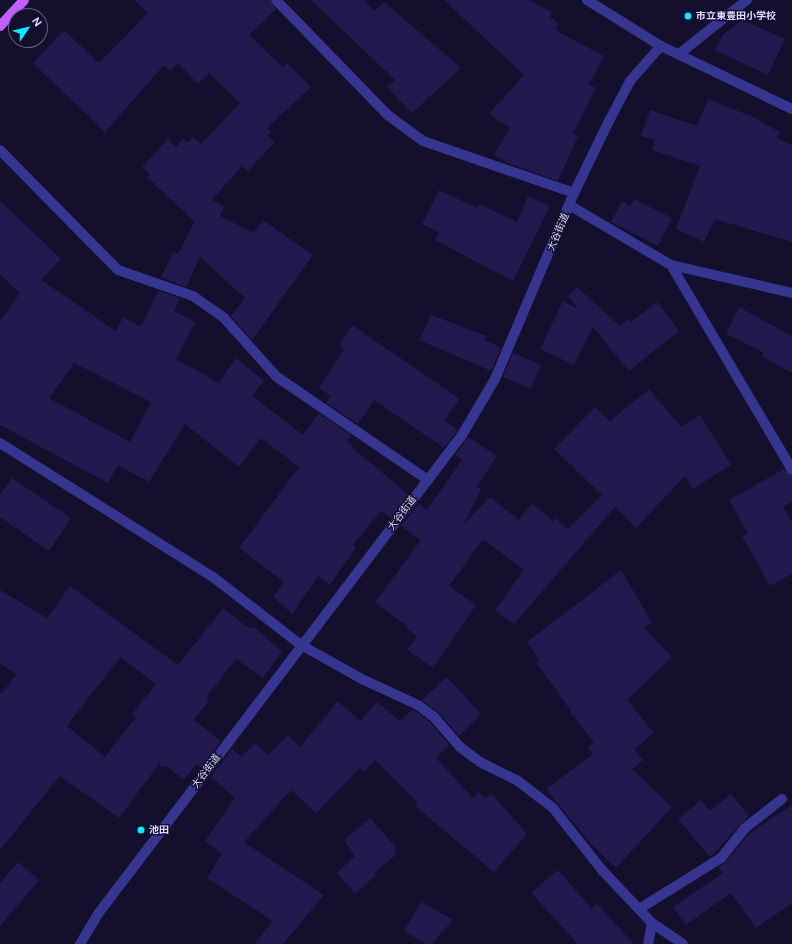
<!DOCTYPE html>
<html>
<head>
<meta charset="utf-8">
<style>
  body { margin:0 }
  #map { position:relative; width:792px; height:944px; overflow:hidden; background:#130f2d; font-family:"DM Sans","Noto Sans JP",sans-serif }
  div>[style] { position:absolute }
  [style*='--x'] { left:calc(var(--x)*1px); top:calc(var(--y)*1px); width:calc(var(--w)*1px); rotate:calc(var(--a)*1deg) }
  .building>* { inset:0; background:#22194f; transform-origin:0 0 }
  .minor>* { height:10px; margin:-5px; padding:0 5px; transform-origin:5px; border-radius:5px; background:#363590 }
  .major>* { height:10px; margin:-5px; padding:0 5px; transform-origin:5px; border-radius:5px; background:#c061ff }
  .dots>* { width:11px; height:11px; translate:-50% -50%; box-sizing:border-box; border:2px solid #130f2d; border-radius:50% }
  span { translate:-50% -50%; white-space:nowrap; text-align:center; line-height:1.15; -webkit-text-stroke:3px #130f2d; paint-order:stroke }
  .poi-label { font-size:10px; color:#dddaff; font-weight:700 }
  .left { translate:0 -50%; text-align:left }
  .street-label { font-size:10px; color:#dddaff }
  .north { position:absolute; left:8px; top:8px; width:40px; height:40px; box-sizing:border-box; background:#130f2d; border:1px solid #646081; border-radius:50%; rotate:55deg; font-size:11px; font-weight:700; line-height:16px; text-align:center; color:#dddaff }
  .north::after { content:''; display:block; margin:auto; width:14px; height:18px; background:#06edff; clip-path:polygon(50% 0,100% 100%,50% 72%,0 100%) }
</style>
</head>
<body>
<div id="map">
  <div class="building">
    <i style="clip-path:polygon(134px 0,270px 0,276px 9px,249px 35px,283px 67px,287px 63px,311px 87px,267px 128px,271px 132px,268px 136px,275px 142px,248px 171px,242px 166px,212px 200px,224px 206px,220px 216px,254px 233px,263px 220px,313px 255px,252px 340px,231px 316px,245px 298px,200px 257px,186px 287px,161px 277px,173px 252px,178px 254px,196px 218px,194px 221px,147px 177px,150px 174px,142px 167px,168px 139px,176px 147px,183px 139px,188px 143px,193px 137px,201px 144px,240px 103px,209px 73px,198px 84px,178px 63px,170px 71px,164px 65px,105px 132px,33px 63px,64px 30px,99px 63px,148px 13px)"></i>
    <i style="clip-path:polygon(311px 0,364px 0,375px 11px,384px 2px,461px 68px,412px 113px,387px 87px,395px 80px)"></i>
    <i style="clip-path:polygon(444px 0,529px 0,552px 12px,550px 17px,559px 23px,555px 30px,604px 56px,589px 84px,596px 88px,573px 133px,578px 136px,558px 181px,508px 163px,494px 155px,510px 128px,489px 114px,524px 75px)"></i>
    <i style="clip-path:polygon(742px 20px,785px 39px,768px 75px,715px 50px,723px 35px)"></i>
    <i style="clip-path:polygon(708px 99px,753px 117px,780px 132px,777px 138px,792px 145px,792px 242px,715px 219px,704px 242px,676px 229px,700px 166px,652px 150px,655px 140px,641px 136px,650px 110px,697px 126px)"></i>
    <i style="clip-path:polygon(439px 190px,477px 208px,479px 204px,517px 222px,528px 196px,550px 206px,513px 281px,435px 240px,439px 233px,422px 224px)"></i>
    <i style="clip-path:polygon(634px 199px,672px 218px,658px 246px,611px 222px,622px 201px,630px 206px)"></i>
    <i style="clip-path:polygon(evenodd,0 201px,61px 259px,41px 280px,116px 331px,123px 317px,141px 327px,158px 291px,180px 298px,174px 311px,195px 322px,176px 359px,219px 383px,236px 358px,264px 381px,252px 396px,303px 435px,319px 413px,351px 435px,347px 441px,353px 448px,409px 495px,391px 518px,381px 511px,353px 545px,356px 547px,330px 585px,318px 576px,292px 614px,273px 597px,284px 582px,239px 548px,299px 467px,261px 438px,239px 467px,185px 424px,149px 482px,118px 465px,108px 483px,0 425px,0 321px,20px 293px,0 275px,0 201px,74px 363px,151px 402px,130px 442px,49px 398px,74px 363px)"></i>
    <i style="clip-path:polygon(577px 287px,620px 326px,629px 319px,631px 322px,657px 302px,679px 331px,629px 371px,593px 327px,574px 365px,540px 349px,563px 301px,578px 309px,568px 296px)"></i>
    <i style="clip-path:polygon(739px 307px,792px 336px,792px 373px,763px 357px,763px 352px,726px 334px)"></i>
    <i style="clip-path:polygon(431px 315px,487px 336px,485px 340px,501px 348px,491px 371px,419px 340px)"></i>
    <i style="clip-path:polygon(352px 325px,460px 399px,444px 421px,458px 430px,444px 448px,374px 400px,358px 424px,326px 403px,331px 396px,319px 388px,344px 349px,339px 346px)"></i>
    <i style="left:513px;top:353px;width:30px;height:26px;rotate:23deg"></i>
    <i style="clip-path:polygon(649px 389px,681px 427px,700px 415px,731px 465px,693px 489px,685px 476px,636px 528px,615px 507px,514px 624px,495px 610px,524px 570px,483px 539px,449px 586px,476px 605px,433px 668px,407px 650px,417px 636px,406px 628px,407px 626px,375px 602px,421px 540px,401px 526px,419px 503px,427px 510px,462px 460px,455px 455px,468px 437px,497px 456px,477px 486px,481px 489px,464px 524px,490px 497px,519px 520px,532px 504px,553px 521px,555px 518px,568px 529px,602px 495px,554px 449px,595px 407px,610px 421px)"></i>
    <i style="clip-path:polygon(784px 469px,792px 476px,792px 502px,783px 507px,792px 522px,792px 574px,770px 586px,742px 536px,748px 533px,729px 500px)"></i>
    <i style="clip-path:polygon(12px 478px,71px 518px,49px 551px,0 517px,0 495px)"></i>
    <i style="clip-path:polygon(621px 570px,652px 623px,644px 628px,672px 657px,627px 700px,654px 733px,634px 749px,643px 760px,632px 769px,672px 807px,616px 868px,591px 844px,546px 789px,593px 754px,587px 747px,594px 742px,570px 712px,571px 711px,536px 662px,539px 660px,527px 642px)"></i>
    <i style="clip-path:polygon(evenodd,70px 586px,178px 665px,223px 608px,250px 629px,253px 626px,282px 652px,263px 678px,236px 659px,206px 698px,209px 700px,194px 720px,221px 741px,201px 768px,196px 764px,184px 780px,166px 766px,164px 768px,159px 764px,119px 818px,60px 776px,0 850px,0 695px,17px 674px,0 664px,0 590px,47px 618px,70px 586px,120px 657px,156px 684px,132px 714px,136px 717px,105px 757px,67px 726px,120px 657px)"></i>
    <i style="clip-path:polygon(447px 677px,481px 714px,459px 736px,439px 713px,422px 700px)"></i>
    <i style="clip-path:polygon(338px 701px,360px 721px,377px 702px,400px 721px,412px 710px,415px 711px,430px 722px,449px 745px,436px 758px,473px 798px,478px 792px,486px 799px,491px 793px,527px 834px,494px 872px,415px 806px,418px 803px,375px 760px,364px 772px,360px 768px,316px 813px,291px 790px,244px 842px,324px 895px,283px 944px,254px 944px,273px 921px,207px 878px,222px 854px,205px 841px,235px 798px,211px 777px,232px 749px,242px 757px,255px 743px,268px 755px,288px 735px,300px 747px)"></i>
    <i style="clip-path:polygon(731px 794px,749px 816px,710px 857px,678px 819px,701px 800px,710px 811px)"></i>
    <i style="clip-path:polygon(792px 805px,792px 903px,756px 928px,731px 893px,686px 925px,673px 907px,723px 873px,718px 867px,726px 862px,750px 833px)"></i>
    <i style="clip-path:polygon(370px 818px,397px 849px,394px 851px,397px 854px,374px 873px,376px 875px,355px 894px,337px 873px,355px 856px,344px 840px)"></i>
    <i style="clip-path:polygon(18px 862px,39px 880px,0 926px,0 883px)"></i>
    <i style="clip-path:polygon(558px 870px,592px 909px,597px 904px,634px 944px,578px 944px,531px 893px)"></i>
    <i style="clip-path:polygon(421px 902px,453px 920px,432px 944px,426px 944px,404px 931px)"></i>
  </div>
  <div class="minor">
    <i style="--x:276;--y:0;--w:162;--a:45.8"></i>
    <i style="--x:389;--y:116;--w:42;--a:36.3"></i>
    <i style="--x:423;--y:141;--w:160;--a:19"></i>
    <i style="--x:587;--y:0;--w:87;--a:31.9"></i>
    <i style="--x:661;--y:46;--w:145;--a:25.7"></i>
    <i style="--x:679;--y:54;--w:87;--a:-38.5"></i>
    <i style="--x:0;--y:150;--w:168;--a:45.5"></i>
    <i style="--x:118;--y:270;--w:79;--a:19.1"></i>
    <i style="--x:193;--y:296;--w:38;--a:35"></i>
    <i style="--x:224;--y:318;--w:79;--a:48.1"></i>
    <i style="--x:277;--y:377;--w:183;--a:34.3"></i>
    <i style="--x:569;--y:205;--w:118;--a:30.5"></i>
    <i style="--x:671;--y:265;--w:124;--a:13"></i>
    <i style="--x:671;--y:265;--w:238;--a:59.4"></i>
    <i style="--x:0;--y:443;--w:252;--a:32.2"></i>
    <i style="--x:213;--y:577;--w:111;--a:37.7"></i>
    <i style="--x:301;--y:645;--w:72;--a:29.1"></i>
    <i style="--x:364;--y:680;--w:60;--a:24.8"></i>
    <i style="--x:418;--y:705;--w:20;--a:37"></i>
    <i style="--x:434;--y:717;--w:40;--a:49"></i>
    <i style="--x:460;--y:747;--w:25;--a:37"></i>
    <i style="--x:480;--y:762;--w:42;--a:26.6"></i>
    <i style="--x:518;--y:781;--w:44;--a:37.6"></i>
    <i style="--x:553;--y:808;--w:79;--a:51.7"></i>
    <i style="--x:602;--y:870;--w:73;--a:46.7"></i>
    <i style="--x:652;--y:923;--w:37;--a:34"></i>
    <i style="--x:639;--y:909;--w:97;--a:-31.9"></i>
    <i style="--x:721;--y:858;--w:38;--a:-51"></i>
    <i style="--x:745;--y:828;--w:47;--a:-38.1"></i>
    <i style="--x:80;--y:944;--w:35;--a:-59"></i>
    <i style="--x:98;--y:914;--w:602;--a:-52.77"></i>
    <i style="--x:462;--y:435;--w:65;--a:-59.5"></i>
    <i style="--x:495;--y:379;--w:202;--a:-67"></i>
    <i style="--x:574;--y:193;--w:82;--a:-64.1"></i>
    <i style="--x:610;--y:119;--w:43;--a:-62.2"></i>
    <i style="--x:630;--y:81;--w:47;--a:-48.5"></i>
    <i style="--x:648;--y:944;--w:21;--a:-79"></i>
  </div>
  <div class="major">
    <i style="--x:0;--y:26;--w:35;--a:-47"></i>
  </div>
  <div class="dots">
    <i style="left:688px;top:16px;background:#06edff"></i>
    <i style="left:141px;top:830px;background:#06edff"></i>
  </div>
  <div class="poi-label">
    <span class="left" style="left:696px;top:16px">市立東豊田小学校</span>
    <span class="left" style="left:149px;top:830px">池田</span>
  </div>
  <div class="street-label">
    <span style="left:558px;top:232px;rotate:-67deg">大谷街道</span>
    <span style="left:402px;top:513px;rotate:-53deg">大谷街道</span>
    <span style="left:206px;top:771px;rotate:-53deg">大谷街道</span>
  </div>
  <div class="north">N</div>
</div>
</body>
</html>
